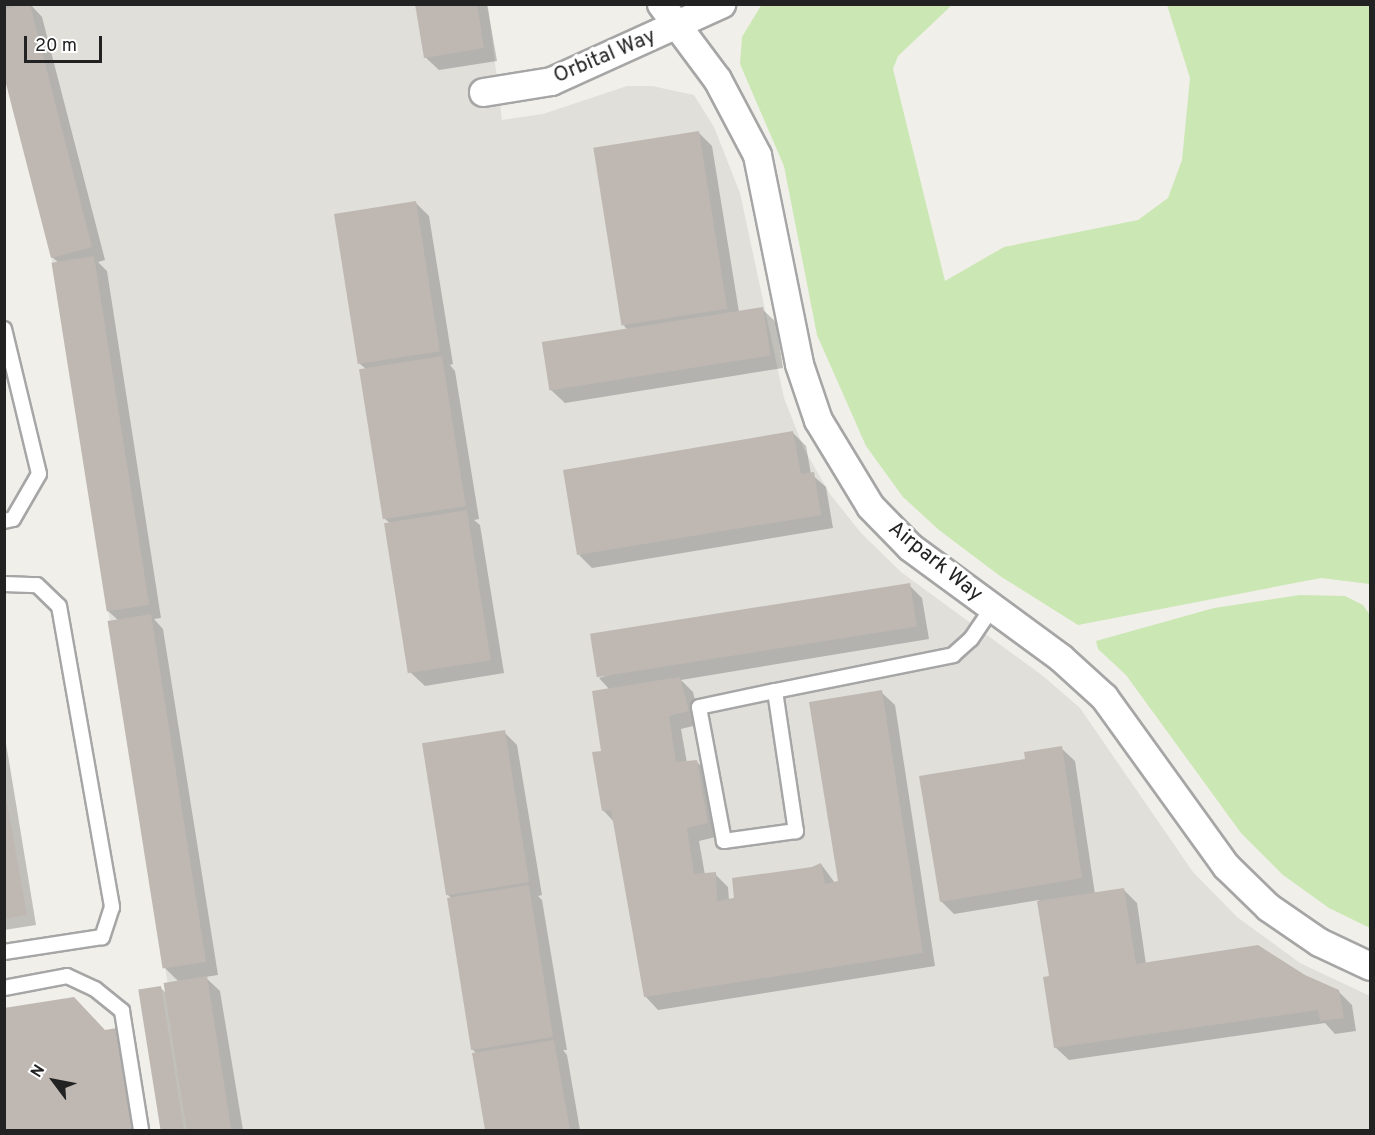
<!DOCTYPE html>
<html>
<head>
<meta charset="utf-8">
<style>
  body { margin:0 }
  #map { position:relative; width:1375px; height:1135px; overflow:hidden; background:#f1efe9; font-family:Overpass,sans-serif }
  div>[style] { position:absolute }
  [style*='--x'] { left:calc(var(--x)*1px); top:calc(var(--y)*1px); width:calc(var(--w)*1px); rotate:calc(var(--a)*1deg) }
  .airport>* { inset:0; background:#e0dfda }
  .grass>* { inset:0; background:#cbe7b4 }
  .shadow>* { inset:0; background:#0003 }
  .building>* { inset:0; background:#bfb8b2; transform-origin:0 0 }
  .roads { filter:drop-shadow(2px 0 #a6a6a6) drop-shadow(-2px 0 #a6a6a6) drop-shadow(0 2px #a6a6a6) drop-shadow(0 -2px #a6a6a6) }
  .lane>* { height:14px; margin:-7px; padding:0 7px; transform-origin:7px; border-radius:7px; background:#fff }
  .street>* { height:27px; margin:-13.5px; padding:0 13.5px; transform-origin:13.5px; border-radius:13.5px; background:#fff }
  span { translate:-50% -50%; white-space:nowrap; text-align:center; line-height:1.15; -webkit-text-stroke:6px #fff; paint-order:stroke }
  .street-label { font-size:21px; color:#222 }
  .frame { position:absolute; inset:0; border:6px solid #222; pointer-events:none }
  .north { position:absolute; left:24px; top:1051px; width:60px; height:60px; -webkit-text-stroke:4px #fff; paint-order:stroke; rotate:302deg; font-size:16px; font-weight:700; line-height:24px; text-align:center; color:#222 }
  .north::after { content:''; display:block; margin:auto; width:21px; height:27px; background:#222; clip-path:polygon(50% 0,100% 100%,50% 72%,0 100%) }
  .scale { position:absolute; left:24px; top:36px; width:78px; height:27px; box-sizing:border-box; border:3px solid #222; border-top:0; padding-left:8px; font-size:18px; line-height:21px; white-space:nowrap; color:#222; -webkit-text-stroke:4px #fff; paint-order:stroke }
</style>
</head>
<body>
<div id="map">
  <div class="airport">
    <i style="clip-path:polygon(4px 5px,488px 5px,502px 120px,543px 114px,627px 86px,652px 86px,694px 95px,714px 127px,740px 193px,784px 398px,804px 449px,830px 494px,861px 533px,901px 572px,1043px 676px,1080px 708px,1193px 872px,1237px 917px,1300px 963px,1370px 996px,1370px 1130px,191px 1130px,53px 264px,5px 78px)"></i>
  </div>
  <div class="grass">
    <i style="clip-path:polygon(762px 4px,952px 5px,898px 56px,893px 69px,945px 281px,1004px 247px,1138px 220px,1168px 198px,1182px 160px,1190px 78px,1167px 5px,1370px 5px,1370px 584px,1321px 578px,1078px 625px,1000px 576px,939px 530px,903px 497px,866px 446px,817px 335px,784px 166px,740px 64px,742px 37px)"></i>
    <i style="clip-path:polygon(1300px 595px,1345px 596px,1363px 605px,1370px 615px,1370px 928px,1329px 908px,1283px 875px,1241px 833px,1126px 675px,1098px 649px,1096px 641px,1214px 608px)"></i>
  </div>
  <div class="shadow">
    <i style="clip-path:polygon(4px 4px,34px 4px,31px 5px,42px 17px,105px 260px,98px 262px,107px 271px,161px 618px,154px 619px,163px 629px,218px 975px,205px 977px,220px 991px,243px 1130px,163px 1130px,140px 992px,161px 988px,168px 995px,179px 982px,165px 968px,118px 620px,108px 611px,59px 263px,52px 257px,4px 69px)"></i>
    <i style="clip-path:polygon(417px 4px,487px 4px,497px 61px,439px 70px,425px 57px)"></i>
    <i style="clip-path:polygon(698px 132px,712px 146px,739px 312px,762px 309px,776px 322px,783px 368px,565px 403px,551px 390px,628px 330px,624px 326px)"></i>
    <i style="clip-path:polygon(416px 203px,429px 216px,453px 364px,450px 365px,455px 371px,479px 519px,474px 520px,480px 525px,504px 673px,425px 686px,411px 673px,391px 524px,385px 519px,366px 369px,360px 364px)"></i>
    <i style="clip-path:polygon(793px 433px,806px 446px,811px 474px,826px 487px,833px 528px,592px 568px,579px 555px)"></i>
    <i style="clip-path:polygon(909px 585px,922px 598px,929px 639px,681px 680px,693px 692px,701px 724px,681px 729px,687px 763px,697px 762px,710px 775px,720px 836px,699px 841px,705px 875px,715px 874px,728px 887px,729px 900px,821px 864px,835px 883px,840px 883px,881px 692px,895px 705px,935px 966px,658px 1010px,645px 996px,615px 823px,603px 810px,603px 752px,610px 690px,599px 678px)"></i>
    <i style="clip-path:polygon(4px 731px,36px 925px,4px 930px)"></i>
    <i style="clip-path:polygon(504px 732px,517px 745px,542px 895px,538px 896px,542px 900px,567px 1050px,563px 1050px,567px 1055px,580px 1130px,486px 1130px,474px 1054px,477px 1054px,473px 1050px,452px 899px,448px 895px)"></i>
    <i style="clip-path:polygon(1061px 748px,1075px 761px,1095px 894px,1123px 889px,1137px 903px,1146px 964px,1296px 972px,1338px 991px,1352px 1005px,1356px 1031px,1335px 1034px,1325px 1023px,1069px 1060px,1055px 1047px,1051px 978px,1039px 900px,954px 914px,941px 901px,1026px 760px)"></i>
    <i style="clip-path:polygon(4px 1010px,105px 1031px,116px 1030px,126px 1040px,141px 1130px,4px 1130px)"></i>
  </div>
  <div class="building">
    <i style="clip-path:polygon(20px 4px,30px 4px,92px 247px,51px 258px,4px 76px,4px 9px)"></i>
    <i style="clip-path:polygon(415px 4px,477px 4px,484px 48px,424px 58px)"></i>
    <i style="left:699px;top:131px;width:180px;height:107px;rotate:81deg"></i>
    <i style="left:416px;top:201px;width:152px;height:83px;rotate:81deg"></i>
    <i style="left:94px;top:256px;width:353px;height:43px;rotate:81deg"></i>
    <i style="left:763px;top:307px;width:49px;height:224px;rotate:81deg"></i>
    <i style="left:442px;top:356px;width:152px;height:84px;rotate:81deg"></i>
    <i style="clip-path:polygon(793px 431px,801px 474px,814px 472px,821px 515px,577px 555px,563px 470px)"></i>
    <i style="left:467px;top:510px;width:152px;height:84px;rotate:81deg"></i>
    <i style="left:910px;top:583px;width:44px;height:324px;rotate:81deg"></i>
    <i style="left:151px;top:614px;width:352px;height:44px;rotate:81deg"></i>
    <i style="clip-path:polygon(680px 677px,689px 711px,669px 716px,676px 762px,697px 760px,708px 823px,687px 828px,694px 874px,716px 872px,717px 901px,734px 898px,732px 878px,812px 867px,821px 863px,825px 884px,838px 881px,809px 702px,882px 690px,923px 953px,644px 997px,611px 810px,602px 811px,592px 752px,601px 751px,592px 691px)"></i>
    <i style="left:505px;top:730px;width:154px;height:84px;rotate:81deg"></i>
    <i style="clip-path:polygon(1062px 746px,1082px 878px,940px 902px,919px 776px,1025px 759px,1024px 752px)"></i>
    <i style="clip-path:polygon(4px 786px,27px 915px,4px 919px)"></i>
    <i style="left:529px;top:885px;width:154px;height:83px;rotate:81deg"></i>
    <i style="clip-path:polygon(1124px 888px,1136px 964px,1258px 945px,1305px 975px,1339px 990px,1344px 1018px,1320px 1021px,1318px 1010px,1054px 1048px,1043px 977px,1049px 976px,1037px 901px)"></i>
    <i style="left:207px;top:976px;width:156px;height:44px;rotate:81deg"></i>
    <i style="left:161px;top:986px;width:146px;height:23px;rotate:81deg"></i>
    <i style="clip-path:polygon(74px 997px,105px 1030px,117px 1028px,133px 1130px,4px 1130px,4px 1008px)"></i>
    <i style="clip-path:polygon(554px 1040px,570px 1130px,485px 1130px,472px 1053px)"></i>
  </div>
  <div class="roads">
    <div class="lane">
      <i style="--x:4;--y:329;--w:149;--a:76.4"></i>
      <i style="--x:39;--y:474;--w:52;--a:120"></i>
      <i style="--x:13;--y:519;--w:9;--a:167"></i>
      <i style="--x:4;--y:584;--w:33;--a:2"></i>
      <i style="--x:37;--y:585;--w:30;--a:44"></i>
      <i style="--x:59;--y:606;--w:306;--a:80"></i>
      <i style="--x:112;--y:907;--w:32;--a:108"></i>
      <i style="--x:102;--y:937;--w:99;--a:171.3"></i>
      <i style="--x:775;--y:691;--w:142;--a:81.5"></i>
      <i style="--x:796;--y:831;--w:73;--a:172.1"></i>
      <i style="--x:724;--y:841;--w:136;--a:-100.6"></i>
      <i style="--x:699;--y:707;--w:78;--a:-11.9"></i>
      <i style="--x:775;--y:691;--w:182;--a:-11.4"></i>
      <i style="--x:953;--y:655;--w:24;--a:-42"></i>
      <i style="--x:971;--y:639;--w:37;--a:-56"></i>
      <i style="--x:4;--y:988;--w:64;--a:-10.8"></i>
      <i style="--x:67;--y:976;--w:31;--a:25"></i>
      <i style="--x:95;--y:989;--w:35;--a:39"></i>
      <i style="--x:122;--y:1011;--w:121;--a:80.9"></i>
    </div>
    <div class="street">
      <i style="--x:661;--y:4;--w:94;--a:53.3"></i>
      <i style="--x:717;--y:79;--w:86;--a:62.2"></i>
      <i style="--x:757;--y:155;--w:213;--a:78.6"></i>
      <i style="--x:799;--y:364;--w:59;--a:71.3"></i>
      <i style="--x:818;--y:420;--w:100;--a:58.8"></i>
      <i style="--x:870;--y:506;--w:57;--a:45.7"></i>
      <i style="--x:910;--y:547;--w:187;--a:36.3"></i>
      <i style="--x:1061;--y:658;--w:58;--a:42.2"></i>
      <i style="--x:1104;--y:697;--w:208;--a:54.2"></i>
      <i style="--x:1226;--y:866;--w:59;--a:44.3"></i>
      <i style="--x:1268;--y:907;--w:62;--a:34.5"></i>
      <i style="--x:1319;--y:942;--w:56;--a:25.2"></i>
      <i style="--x:483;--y:92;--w:69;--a:-9.2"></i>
      <i style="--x:551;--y:81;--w:187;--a:-24.4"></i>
    </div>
  </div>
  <div class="street-label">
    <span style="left:605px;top:57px;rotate:-23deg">Orbital Way</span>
    <span style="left:935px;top:562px;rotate:39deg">Airpark Way</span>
  </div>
  <div class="frame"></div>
  <div class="north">N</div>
  <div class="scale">20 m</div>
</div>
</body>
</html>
